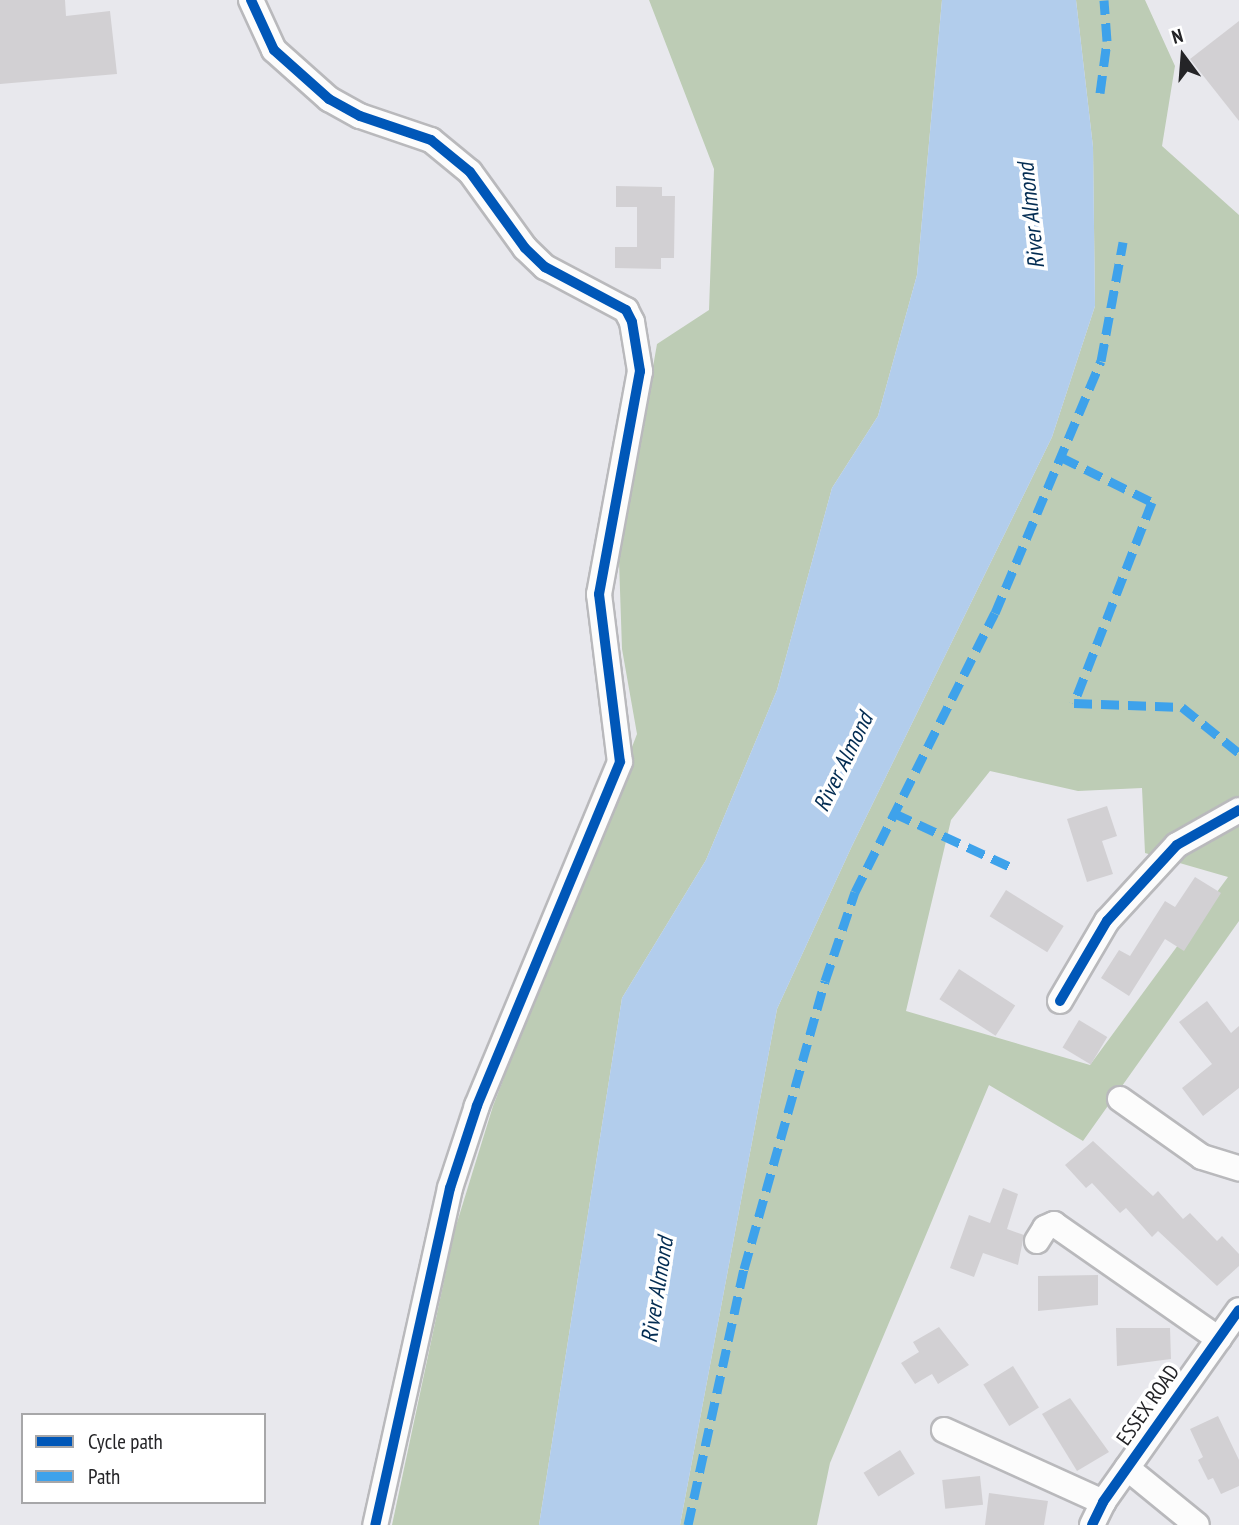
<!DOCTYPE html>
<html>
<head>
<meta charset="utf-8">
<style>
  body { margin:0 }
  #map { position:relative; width:1239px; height:1525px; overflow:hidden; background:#e8e8ed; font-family:"PT Sans Narrow",sans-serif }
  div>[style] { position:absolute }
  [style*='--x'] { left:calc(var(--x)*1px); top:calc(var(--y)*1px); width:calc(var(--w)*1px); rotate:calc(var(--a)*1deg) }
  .forest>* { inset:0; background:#bdccb5 }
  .water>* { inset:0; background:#b2cdec }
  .building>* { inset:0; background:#d2d0d3; transform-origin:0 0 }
  .roads { filter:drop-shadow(2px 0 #b9b9bc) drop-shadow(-2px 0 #b9b9bc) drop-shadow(0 2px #b9b9bc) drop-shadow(0 -2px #b9b9bc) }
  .minor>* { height:24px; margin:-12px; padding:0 12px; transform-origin:12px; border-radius:12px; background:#fcfcfc }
  .quiet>* { height:9px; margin-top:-4.5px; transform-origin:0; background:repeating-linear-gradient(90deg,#3ea2eb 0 18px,transparent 0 27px) }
  .cycleway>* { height:10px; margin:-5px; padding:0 5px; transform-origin:5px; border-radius:5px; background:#0057b8 }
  span { translate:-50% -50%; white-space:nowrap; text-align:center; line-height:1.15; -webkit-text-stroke:7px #fff; paint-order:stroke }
  .street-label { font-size:21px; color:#242427 }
  .water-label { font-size:23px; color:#032c52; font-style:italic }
  .legend { position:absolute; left:21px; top:1413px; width:245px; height:91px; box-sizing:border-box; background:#fff; border:2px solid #a7a7a9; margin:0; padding:9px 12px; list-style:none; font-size:21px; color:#242427 }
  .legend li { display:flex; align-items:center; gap:14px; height:35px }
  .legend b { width:35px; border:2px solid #a7a7a9 }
  .north { position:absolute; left:1148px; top:21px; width:70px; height:70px; -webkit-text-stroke:5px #fff; paint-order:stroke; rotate:344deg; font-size:19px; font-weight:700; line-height:28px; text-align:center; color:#242427 }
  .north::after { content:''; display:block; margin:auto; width:24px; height:32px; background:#242427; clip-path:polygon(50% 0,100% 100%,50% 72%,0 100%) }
</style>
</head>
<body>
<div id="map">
  <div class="forest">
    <i style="clip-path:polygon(649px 0,942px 0,917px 275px,878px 416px,832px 488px,777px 690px,706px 860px,622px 998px,539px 1525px,392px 1525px,455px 1229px,493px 1106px,637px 734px,622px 649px,619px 561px,657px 344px,709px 310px,714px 169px)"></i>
    <i style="clip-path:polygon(evenodd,1076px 0,1145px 0,1175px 66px,1162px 146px,1239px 215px,1239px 921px,1083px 1141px,989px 1085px,830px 1463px,817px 1525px,680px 1525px,777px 1009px,851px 848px,1052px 437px,1095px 306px,1093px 147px,1076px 0,990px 771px,1078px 791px,1142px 788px,1145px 853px,1228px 877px,1090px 1065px,906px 1011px,951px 820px,990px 771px)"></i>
  </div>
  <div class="water">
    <i style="clip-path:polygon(942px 0,1076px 0,1093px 147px,1095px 306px,1052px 437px,851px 848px,777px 1009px,680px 1525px,539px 1525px,622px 998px,706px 860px,777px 690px,832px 488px,878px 416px,917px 275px)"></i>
  </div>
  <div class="building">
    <i style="clip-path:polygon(0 0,65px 0,66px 16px,110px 11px,117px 74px,0 84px)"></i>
    <i style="clip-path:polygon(1239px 21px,1239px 121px,1190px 59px)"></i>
    <i style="clip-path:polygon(616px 186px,662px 187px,662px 196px,675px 196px,674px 258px,661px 258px,661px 269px,615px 268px,615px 247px,637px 247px,637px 207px,616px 207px)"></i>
    <i style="clip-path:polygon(1107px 806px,1117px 836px,1102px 841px,1113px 874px,1087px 882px,1067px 819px)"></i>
    <i style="clip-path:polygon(1195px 877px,1221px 893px,1184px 951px,1165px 939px,1129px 996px,1101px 978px,1119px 950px,1130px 956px,1165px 901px,1175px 907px)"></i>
    <i style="left:1006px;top:890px;width:68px;height:31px;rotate:32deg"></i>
    <i style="left:959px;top:969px;width:67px;height:36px;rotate:33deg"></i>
    <i style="clip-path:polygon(1207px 1001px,1231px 1033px,1239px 1026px,1239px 1088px,1203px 1116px,1182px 1088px,1212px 1064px,1179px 1022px)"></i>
    <i style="left:1079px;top:1020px;width:33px;height:32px;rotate:31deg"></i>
    <i style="clip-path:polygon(1093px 1141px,1153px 1196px,1158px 1191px,1183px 1219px,1190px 1213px,1217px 1241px,1222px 1236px,1239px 1254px,1239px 1266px,1217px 1286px,1158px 1231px,1152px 1237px,1126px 1208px,1120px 1213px,1092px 1183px,1086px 1188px,1065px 1165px)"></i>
    <i style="clip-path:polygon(1003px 1188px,1018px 1194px,1007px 1229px,1024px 1235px,1018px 1265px,983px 1253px,974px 1277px,950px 1268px,969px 1215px,990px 1223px)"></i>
    <i style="clip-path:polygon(1098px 1275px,1098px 1305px,1038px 1311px,1038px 1276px)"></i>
    <i style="clip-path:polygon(939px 1327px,969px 1365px,938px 1384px,932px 1374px,915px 1384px,901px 1363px,919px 1352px,913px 1342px)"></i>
    <i style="clip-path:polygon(1116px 1328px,1170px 1328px,1171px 1359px,1117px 1366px)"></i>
    <i style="left:1013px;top:1366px;width:49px;height:35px;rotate:58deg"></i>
    <i style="clip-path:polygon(1070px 1398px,1109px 1452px,1077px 1471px,1042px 1414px)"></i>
    <i style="clip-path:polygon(1218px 1416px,1239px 1460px,1239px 1486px,1221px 1494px,1213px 1478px,1208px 1480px,1198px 1460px,1203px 1457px,1190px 1429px)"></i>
    <i style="left:900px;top:1450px;width:28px;height:43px;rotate:58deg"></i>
    <i style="left:980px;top:1476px;width:29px;height:38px;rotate:84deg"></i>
    <i style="clip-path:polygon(989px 1493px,1048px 1501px,1044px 1525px,985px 1525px)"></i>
  </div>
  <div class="roads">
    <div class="minor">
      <i style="--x:251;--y:0;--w:55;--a:65.3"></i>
      <i style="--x:274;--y:50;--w:74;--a:41.7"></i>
      <i style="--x:329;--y:99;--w:35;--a:29"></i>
      <i style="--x:360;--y:116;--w:75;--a:18.7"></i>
      <i style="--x:431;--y:140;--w:50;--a:39.4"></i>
      <i style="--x:470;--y:172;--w:94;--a:54.1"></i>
      <i style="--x:525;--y:248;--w:28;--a:44"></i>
      <i style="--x:545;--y:267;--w:92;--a:28"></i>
      <i style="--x:626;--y:310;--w:13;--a:63"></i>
      <i style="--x:632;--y:322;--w:50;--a:80.7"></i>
      <i style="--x:640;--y:371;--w:227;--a:100.4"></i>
      <i style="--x:599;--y:594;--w:169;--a:82.9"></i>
      <i style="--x:620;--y:762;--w:373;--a:112.6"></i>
      <i style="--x:477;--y:1106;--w:86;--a:108.2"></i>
      <i style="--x:450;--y:1188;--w:345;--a:102.5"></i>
      <i style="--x:1060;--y:1001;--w:93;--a:-59.6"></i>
      <i style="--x:1107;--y:921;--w:103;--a:-47.4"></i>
      <i style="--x:1177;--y:845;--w:71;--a:-29.4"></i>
      <i style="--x:1120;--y:1099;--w:100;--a:35.3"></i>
      <i style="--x:1202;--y:1157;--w:39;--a:17"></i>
      <i style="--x:1037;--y:1241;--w:15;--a:-58"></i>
      <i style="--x:1045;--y:1228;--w:10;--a:-24"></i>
      <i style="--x:1054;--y:1224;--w:201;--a:34.9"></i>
      <i style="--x:944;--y:1430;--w:175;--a:24.4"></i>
      <i style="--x:1127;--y:1468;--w:90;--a:39.2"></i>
      <i style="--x:1092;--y:1525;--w:25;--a:-64"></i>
      <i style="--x:1103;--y:1502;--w:235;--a:-54.7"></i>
    </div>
  </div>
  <div class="quiet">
    <i style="--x:1100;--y:93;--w:52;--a:-82.3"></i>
    <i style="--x:1107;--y:41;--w:41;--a:-94.2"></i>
    <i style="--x:1061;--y:457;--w:102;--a:26.3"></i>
    <i style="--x:1152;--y:502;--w:216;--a:111.2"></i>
    <i style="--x:1074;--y:703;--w:108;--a:2.1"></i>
    <i style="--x:1182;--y:707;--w:73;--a:38.9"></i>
    <i style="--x:894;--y:813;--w:129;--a:24.8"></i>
    <i style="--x:688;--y:1525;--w:262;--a:-77.7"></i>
    <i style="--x:744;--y:1269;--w:299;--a:-74.3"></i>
    <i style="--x:825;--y:981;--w:94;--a:-71.4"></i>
    <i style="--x:855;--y:892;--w:312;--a:-63.4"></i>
    <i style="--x:995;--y:613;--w:273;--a:-67.2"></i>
    <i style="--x:1101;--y:361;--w:121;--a:-79.5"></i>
  </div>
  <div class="cycleway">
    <i style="--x:251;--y:0;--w:55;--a:65.3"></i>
    <i style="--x:274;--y:50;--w:74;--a:41.7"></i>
    <i style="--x:329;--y:99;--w:35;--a:29"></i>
    <i style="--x:360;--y:116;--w:75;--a:18.7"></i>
    <i style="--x:431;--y:140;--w:50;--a:39.4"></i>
    <i style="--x:470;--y:172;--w:94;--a:54.1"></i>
    <i style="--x:525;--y:248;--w:28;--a:44"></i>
    <i style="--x:545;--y:267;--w:92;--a:28"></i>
    <i style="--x:626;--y:310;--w:13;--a:63"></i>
    <i style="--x:632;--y:322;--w:50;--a:80.7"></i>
    <i style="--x:640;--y:371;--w:227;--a:100.4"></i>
    <i style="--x:599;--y:594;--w:169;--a:82.9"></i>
    <i style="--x:620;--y:762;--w:373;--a:112.6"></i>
    <i style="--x:477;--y:1106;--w:86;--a:108.2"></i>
    <i style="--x:450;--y:1188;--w:345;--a:102.5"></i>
    <i style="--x:1060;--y:1001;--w:93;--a:-59.6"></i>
    <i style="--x:1107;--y:921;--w:103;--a:-47.4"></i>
    <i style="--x:1177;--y:845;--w:71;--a:-29.4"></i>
    <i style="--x:1092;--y:1525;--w:25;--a:-64"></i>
    <i style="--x:1103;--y:1502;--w:235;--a:-54.7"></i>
  </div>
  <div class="street-label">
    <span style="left:1148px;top:1405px;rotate:-55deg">ESSEX ROAD</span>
  </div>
  <div class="water-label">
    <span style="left:1031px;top:216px;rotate:-96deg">River Almond</span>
    <span style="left:843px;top:762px;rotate:-64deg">River Almond</span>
    <span style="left:657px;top:1290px;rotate:-81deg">River Almond</span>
  </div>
  <ul class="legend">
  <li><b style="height:9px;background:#0057b8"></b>Cycle path</li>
  <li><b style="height:9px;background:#3ea2eb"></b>Path</li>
  </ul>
  <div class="north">N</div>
</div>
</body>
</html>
